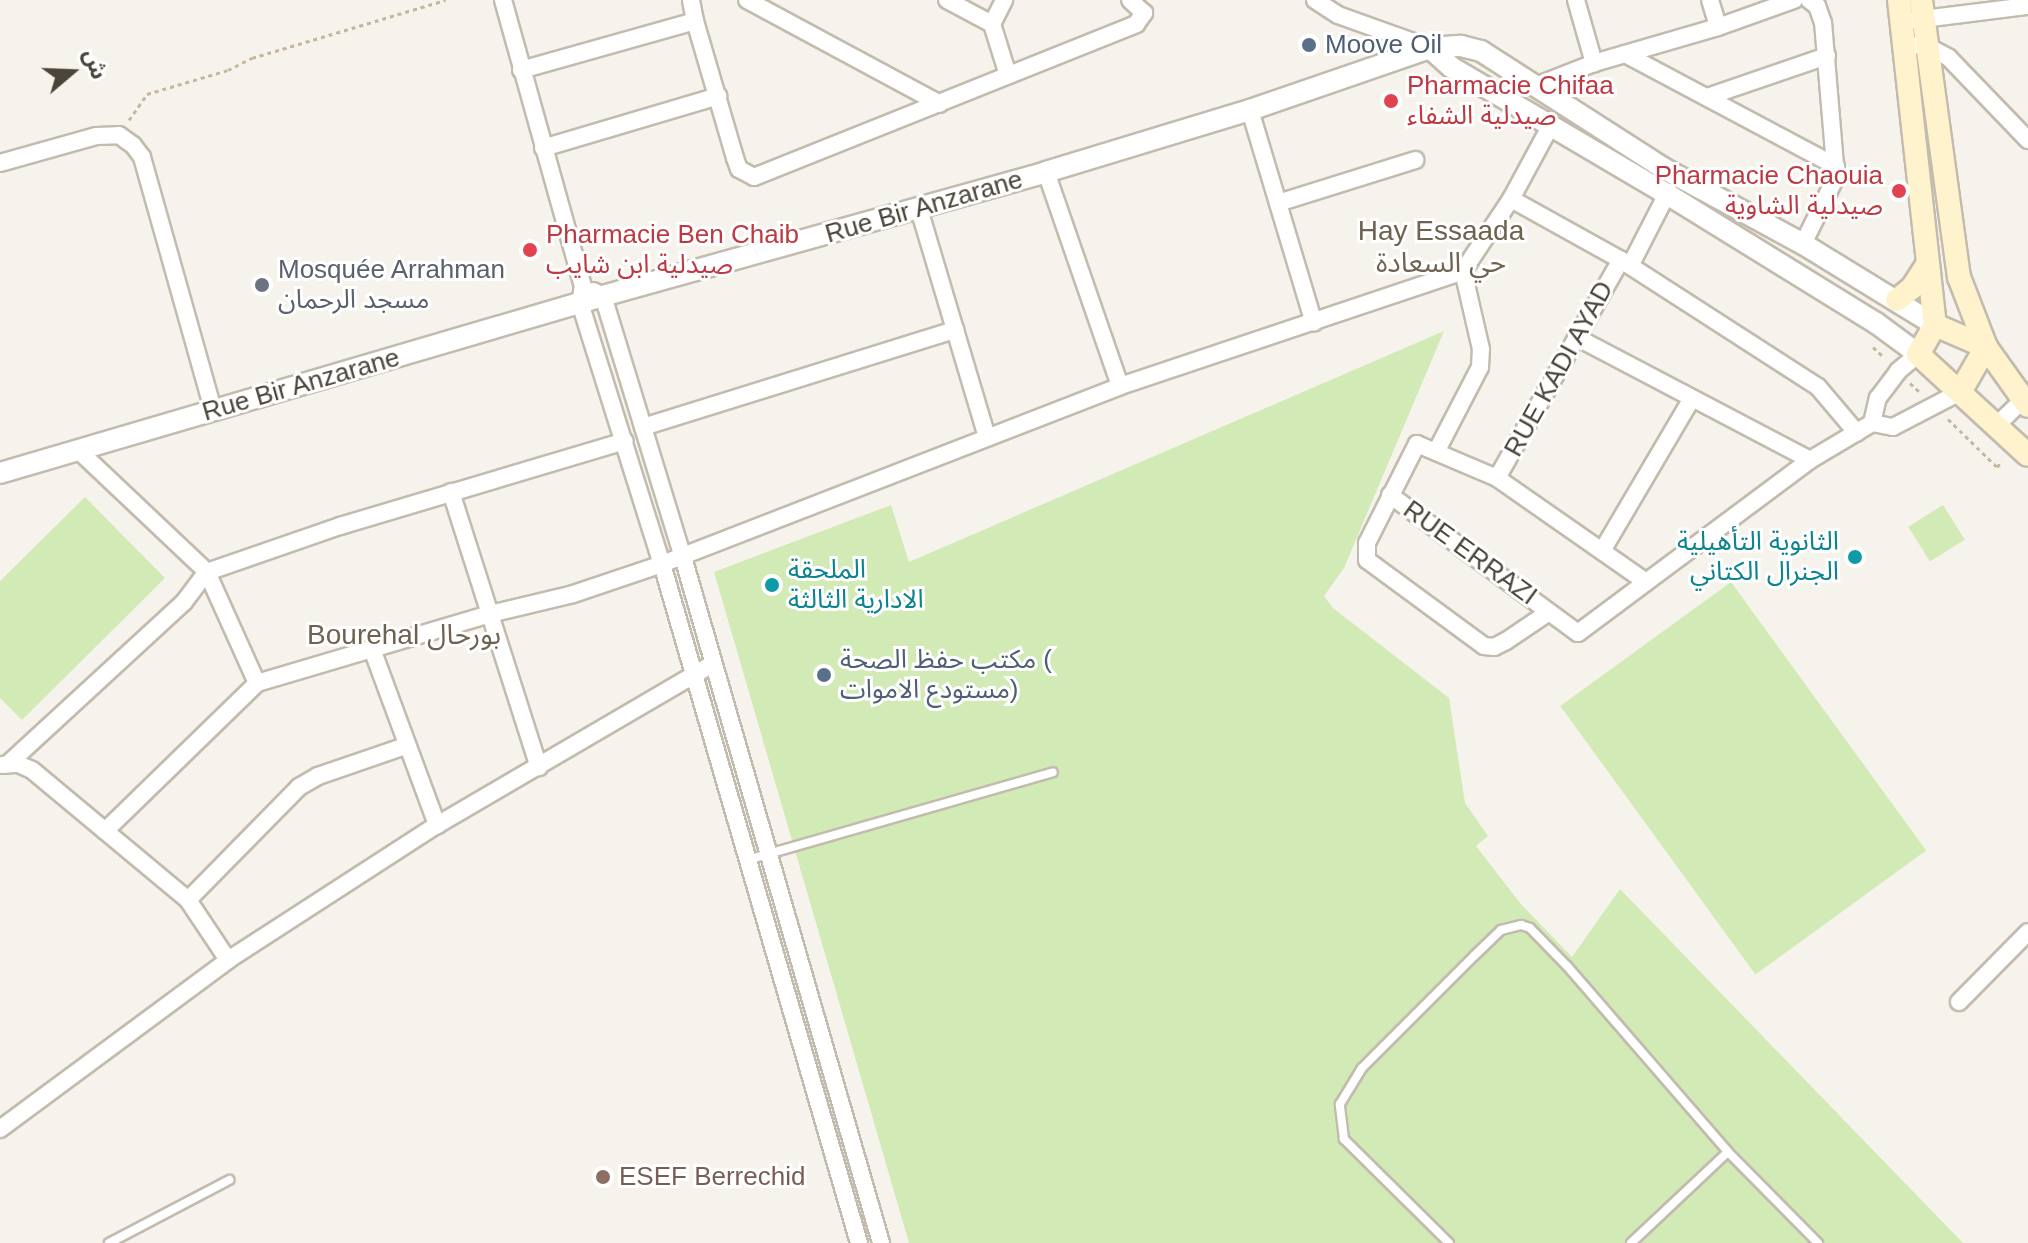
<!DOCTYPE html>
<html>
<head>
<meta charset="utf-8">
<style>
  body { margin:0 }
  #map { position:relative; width:2028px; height:1243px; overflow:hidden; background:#f6f3ec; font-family:Helvetica,"Noto Sans Arabic",sans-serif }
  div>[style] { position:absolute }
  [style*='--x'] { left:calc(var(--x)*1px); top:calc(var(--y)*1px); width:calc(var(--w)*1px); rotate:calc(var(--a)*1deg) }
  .green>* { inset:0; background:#d2eab5; transform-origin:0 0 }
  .path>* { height:3px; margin-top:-1.5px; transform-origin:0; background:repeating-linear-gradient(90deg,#c4b79f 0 4px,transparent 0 8px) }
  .roads { filter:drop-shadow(2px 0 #c2bbae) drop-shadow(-2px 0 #c2bbae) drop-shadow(0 2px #c2bbae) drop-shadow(0 -2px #c2bbae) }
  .service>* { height:8px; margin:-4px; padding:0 4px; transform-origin:4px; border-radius:4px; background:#fff }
  .minor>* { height:16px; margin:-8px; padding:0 8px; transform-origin:8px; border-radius:8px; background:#fff }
  .tertiary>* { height:20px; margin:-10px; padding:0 10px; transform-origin:10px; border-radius:10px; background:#fff }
  .secondary>* { height:22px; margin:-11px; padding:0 11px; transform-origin:11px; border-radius:11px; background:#fff3cd }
  .dots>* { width:22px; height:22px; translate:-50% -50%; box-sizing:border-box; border:4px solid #fff; border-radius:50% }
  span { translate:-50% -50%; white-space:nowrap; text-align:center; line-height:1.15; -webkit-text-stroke:6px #fff; paint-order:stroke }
  .service-label { font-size:26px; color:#4e5e75 }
  .left { translate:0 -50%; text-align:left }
  .health-label { font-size:26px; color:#be3a42 }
  .right { translate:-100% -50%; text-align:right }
  .street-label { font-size:26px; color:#4b4439 }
  .worship-label { font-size:26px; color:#5b616d }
  .culture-label { font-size:26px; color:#0d838f }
  .education-label { font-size:26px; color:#785e54 }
  .neighbourhood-label { font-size:28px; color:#6e6250 }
  .north { position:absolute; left:32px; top:32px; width:80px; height:80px; -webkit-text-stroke:6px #fff; paint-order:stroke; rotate:71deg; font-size:22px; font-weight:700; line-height:32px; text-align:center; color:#4b4439 }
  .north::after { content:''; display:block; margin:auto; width:28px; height:36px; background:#4b4439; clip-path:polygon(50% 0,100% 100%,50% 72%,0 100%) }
</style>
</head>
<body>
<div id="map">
  <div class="green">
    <i style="clip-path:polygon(1444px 331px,1344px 568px,1324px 596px,1333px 608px,1449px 698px,1465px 803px,1488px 836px,1476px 846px,1520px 903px,1572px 957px,1620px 889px,1963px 1243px,909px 1243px,714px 572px,891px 505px,909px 562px)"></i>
    <i style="clip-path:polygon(85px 497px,165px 578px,22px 720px,0 698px,0 581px)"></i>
    <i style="left:1943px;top:505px;width:41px;height:41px;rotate:58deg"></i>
    <i style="left:1731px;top:582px;width:332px;height:211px;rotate:54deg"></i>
  </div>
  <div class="path">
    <i style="--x:129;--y:120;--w:32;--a:-55"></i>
    <i style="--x:147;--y:94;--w:84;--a:-16.5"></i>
    <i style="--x:228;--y:70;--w:27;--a:-27"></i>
    <i style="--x:252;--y:58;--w:202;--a:-16.7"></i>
    <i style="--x:1873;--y:347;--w:16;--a:43"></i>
    <i style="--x:1910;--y:383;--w:16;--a:43"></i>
    <i style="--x:1948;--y:419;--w:69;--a:44.4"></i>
    <i style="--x:1997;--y:467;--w:8;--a:-50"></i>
  </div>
  <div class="roads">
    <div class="service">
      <i style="--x:747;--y:860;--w:318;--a:-16"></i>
      <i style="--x:109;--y:1243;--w:136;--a:-27.7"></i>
      <i style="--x:1449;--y:1243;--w:148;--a:-135.3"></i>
      <i style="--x:1344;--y:1139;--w:35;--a:-97"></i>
      <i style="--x:1340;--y:1104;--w:42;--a:-58.6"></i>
      <i style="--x:1362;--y:1068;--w:158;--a:-45"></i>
      <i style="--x:1474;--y:956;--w:37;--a:-44"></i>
      <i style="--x:1501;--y:930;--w:21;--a:-14"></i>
      <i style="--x:1521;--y:925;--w:9;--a:18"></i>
      <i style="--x:1530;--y:928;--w:53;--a:45.8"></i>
      <i style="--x:1567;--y:966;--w:246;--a:49.1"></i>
      <i style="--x:1728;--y:1152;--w:128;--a:45.3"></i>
      <i style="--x:1631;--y:1243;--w:133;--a:-43.2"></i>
    </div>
    <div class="minor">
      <i style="--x:503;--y:0;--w:297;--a:74.4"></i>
      <i style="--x:583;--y:286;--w:17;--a:100"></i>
      <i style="--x:580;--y:303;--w:274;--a:72.6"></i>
      <i style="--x:662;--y:564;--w:707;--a:73.82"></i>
      <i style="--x:747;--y:0;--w:219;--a:28.3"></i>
      <i style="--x:947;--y:0;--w:51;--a:28.1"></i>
      <i style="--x:992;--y:24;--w:53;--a:72.6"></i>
      <i style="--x:1315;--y:0;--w:27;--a:33"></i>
      <i style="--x:1338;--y:15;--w:98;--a:19.7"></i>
      <i style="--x:1576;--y:0;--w:66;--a:74.1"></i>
      <i style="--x:1710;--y:0;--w:28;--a:73"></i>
      <i style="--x:1915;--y:20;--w:114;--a:-7.1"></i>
      <i style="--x:695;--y:21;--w:143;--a:73.7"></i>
      <i style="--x:735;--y:158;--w:12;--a:70"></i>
      <i style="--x:739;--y:169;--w:17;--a:28"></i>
      <i style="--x:754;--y:177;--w:412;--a:-21.8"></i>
      <i style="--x:1136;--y:24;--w:14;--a:-54"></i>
      <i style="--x:1144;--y:13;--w:19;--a:-137"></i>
      <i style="--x:992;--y:24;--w:27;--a:-63"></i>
      <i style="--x:1904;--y:46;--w:21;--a:-3"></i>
      <i style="--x:1925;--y:45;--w:27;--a:28"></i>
      <i style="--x:1949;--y:58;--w:114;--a:46.1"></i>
      <i style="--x:1625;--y:54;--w:239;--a:28"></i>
      <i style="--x:521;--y:70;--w:181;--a:-15.7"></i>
      <i style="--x:695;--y:21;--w:21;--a:-101"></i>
      <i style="--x:1538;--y:85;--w:60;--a:-21.4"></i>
      <i style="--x:1594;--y:63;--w:129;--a:-16.2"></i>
      <i style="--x:1718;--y:27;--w:81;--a:-19.6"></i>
      <i style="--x:1707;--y:97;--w:127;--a:-18.9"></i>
      <i style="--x:1250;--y:110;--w:222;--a:73.3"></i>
      <i style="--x:543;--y:148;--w:183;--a:-16.5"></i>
      <i style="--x:0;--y:163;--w:100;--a:-15.7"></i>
      <i style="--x:96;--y:136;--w:23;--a:-2"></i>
      <i style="--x:119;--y:135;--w:17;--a:36"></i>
      <i style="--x:133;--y:145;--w:15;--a:53"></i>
      <i style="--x:142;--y:157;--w:263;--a:74.3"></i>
      <i style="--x:1046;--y:172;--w:226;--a:70.9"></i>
      <i style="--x:1511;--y:199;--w:126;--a:29"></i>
      <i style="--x:1621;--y:260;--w:234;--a:32.8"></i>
      <i style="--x:1818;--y:387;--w:60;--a:49.7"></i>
      <i style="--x:1278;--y:203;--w:144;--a:-17.4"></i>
      <i style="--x:919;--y:209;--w:238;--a:73.4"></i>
      <i style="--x:1803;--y:244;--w:75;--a:-63.8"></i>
      <i style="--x:1836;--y:177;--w:155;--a:-94.8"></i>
      <i style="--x:1823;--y:23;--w:18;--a:-109"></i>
      <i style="--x:1817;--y:6;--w:10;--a:-143"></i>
      <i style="--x:1630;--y:266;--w:81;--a:-62.8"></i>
      <i style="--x:593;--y:291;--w:11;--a:27"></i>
      <i style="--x:603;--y:296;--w:273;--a:73"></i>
      <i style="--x:683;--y:557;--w:714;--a:73.9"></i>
      <i style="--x:1576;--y:337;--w:264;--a:27.7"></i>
      <i style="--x:1872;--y:423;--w:21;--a:11"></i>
      <i style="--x:1893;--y:427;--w:76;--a:-27.6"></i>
      <i style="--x:1872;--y:423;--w:26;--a:-77"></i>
      <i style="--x:1878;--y:398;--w:34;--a:-53"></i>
      <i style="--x:1898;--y:371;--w:26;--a:-40"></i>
      <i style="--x:1997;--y:425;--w:43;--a:-44.1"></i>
      <i style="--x:643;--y:427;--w:327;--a:-17.3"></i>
      <i style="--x:78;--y:450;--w:178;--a:43.4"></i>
      <i style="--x:207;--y:572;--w:122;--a:65.8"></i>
      <i style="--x:1436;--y:452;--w:96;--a:-62.6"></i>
      <i style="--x:1480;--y:367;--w:18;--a:-87"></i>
      <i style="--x:1481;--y:349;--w:80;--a:-103"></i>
      <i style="--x:1497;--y:478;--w:251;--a:-60.4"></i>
      <i style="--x:451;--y:492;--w:289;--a:72.3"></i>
      <i style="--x:1390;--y:495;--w:233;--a:36.3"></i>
      <i style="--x:1578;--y:633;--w:289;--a:-36.7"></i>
      <i style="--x:1810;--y:460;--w:72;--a:-30.8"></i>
      <i style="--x:1602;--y:551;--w:175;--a:-59.5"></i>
      <i style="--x:1549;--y:612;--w:52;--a:146"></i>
      <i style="--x:1506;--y:641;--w:13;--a:153"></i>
      <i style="--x:1494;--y:647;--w:10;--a:-174"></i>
      <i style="--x:1484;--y:646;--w:145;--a:-143.7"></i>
      <i style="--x:1367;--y:560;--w:17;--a:-90"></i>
      <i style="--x:1367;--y:543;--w:111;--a:-63.2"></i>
      <i style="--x:1417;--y:444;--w:87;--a:23"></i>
      <i style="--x:1497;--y:478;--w:182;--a:34.9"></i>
      <i style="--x:372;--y:649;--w:188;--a:69.7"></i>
      <i style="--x:8;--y:764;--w:239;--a:-42.6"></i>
      <i style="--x:184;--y:602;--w:38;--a:-53"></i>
      <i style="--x:207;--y:572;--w:141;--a:-19.1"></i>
      <i style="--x:340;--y:526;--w:297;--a:-16.6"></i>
      <i style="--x:2;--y:765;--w:16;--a:-4"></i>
      <i style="--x:18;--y:764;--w:15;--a:23"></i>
      <i style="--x:32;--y:770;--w:203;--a:39.8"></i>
      <i style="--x:188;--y:900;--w:72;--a:56.3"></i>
      <i style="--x:105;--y:831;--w:212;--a:-44.2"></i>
      <i style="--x:257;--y:683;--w:243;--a:-16.5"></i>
      <i style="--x:490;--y:614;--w:85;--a:-13.5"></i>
      <i style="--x:573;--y:594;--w:94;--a:-18.6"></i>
      <i style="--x:662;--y:564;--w:491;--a:-21.2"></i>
      <i style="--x:1120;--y:386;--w:362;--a:-18.5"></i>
      <i style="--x:1463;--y:271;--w:87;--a:-56.3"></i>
      <i style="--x:1511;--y:199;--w:84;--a:-61.6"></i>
      <i style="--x:188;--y:900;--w:158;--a:-45.5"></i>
      <i style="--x:299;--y:787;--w:22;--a:-30"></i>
      <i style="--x:318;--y:776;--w:92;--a:-19"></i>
      <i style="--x:1959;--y:1002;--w:98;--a:-45.4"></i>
      <i style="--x:0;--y:1129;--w:284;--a:-36.5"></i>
      <i style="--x:228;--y:960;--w:249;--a:-32.9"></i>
      <i style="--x:437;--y:825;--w:320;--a:-30.3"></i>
    </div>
    <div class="tertiary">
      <i style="--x:1430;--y:48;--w:28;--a:42"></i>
      <i style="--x:1451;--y:67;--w:251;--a:30.5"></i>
      <i style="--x:1667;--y:194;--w:246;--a:31.7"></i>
      <i style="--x:1876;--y:323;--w:52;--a:36.4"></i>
      <i style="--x:0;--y:473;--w:628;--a:-16.36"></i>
      <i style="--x:603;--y:296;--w:460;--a:-15.6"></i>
      <i style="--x:1046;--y:172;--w:213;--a:-16.9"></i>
      <i style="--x:1250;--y:110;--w:190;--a:-19"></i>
      <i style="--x:1430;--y:48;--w:31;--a:-4"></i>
      <i style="--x:1461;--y:46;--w:21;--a:14"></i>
      <i style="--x:1481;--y:51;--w:216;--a:32.7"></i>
      <i style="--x:1663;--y:168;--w:159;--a:28.5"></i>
      <i style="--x:1803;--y:244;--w:155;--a:31.5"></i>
    </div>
    <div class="secondary">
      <i style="--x:1899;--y:0;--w:327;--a:83.7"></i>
      <i style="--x:1935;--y:325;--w:34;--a:120"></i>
      <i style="--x:1918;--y:354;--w:149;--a:42.6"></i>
      <i style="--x:1921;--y:0;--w:280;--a:82.2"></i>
      <i style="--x:1959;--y:277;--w:75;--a:68.9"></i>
      <i style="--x:1986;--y:347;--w:72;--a:54.6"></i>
      <i style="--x:1897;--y:300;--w:19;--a:-39"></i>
      <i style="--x:1912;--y:288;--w:27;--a:-57"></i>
      <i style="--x:1935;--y:325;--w:56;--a:23.3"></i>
      <i style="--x:1960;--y:392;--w:52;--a:-60"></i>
    </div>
  </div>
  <div class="dots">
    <i style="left:1309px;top:45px;background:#5c6f8a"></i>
    <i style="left:1391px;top:101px;background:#e0444e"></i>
    <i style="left:1899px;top:191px;background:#e0444e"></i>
    <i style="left:530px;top:250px;background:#e0444e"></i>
    <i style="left:262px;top:285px;background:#6b7280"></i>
    <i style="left:1855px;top:557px;background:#0f9aa8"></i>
    <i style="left:772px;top:585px;background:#0f9aa8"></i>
    <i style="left:824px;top:675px;background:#5c6f8a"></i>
    <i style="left:603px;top:1177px;background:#8d6e63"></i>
  </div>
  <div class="service-label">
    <span class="left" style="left:1325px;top:45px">Moove Oil</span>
    <span class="left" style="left:840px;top:675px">مكتب حفظ الصحة (<br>مستودع الاموات)</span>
  </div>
  <div class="health-label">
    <span class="left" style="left:1407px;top:101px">Pharmacie Chifaa<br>صيدلية الشفاء</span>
    <span class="right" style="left:1883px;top:191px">Pharmacie Chaouia<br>صيدلية الشاوية</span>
    <span class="left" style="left:546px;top:250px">Pharmacie Ben Chaib<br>صيدلية ابن شايب</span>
  </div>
  <div class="street-label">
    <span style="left:924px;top:207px;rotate:-16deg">Rue Bir Anzarane</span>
    <span style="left:1559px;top:369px;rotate:-61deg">RUE KADI AYAD</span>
    <span style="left:301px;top:385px;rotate:-16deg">Rue Bir Anzarane</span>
    <span style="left:1470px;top:553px;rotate:36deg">RUE ERRAZI</span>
  </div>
  <div class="worship-label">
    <span class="left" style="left:278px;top:285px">Mosquée Arrahman<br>مسجد الرحمان</span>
  </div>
  <div class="culture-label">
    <span class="right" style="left:1839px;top:557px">الثانوية التأهيلية<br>الجنرال الكتاني</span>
    <span class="left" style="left:788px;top:585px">الملحقة<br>الادارية الثالثة</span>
  </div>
  <div class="education-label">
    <span class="left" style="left:619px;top:1177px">ESEF Berrechid</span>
  </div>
  <div class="neighbourhood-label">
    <span style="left:1441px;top:247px">Hay Essaada<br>حي السعادة</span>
    <span style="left:404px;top:635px">Bourehal بورحال</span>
  </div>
  <div class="north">ش</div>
</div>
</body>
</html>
